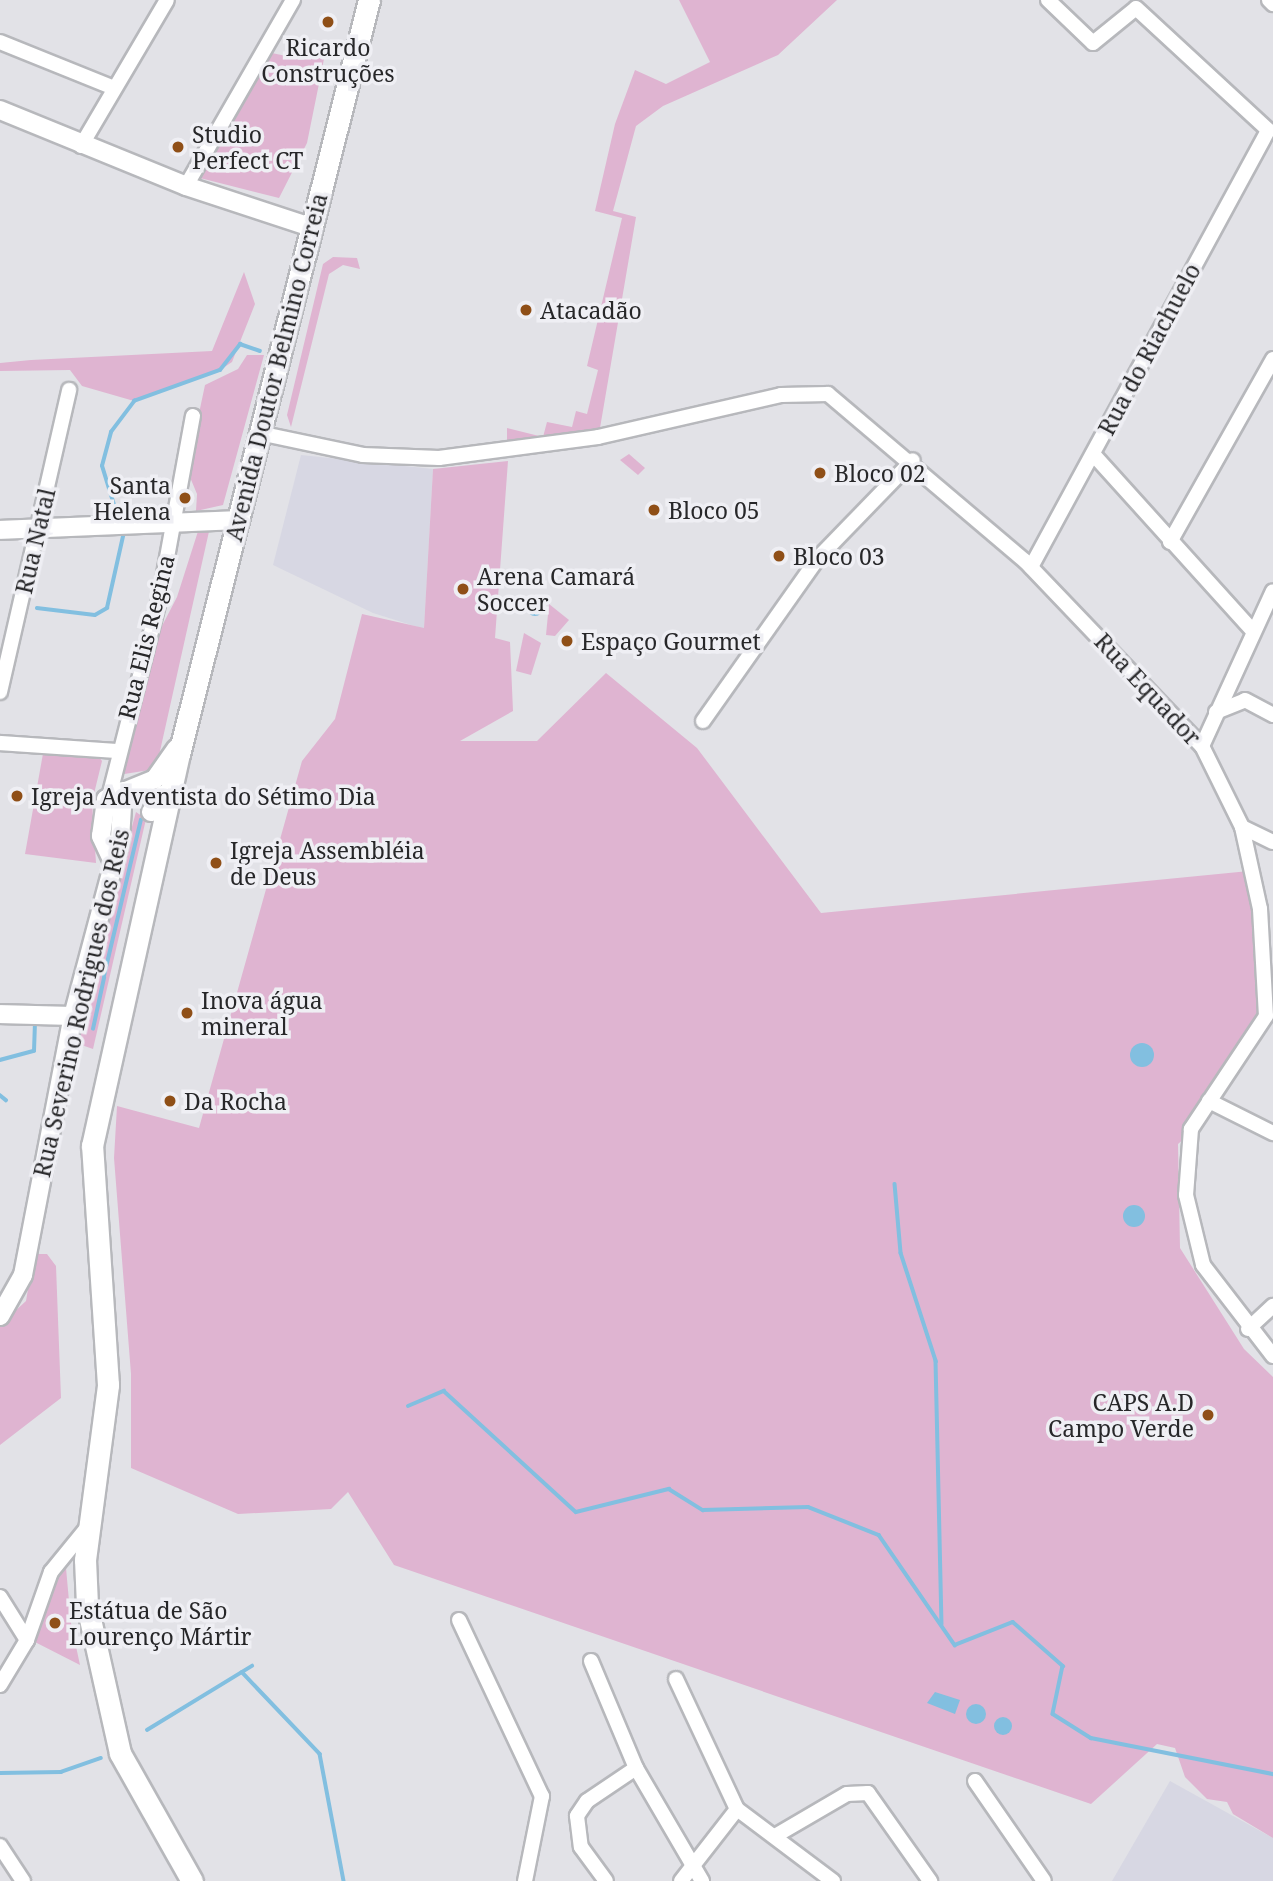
<!DOCTYPE html>
<html>
<head>
<meta charset="utf-8">
<style>
  body { margin:0 }
  #map { position:relative; width:1273px; height:1881px; overflow:hidden; background:#e2e2e7; font-family:"Noto Serif",serif }
  div>[style] { position:absolute }
  [style*='--x'] { left:calc(var(--x)*1px); top:calc(var(--y)*1px); width:calc(var(--w)*1px); rotate:calc(var(--a)*1deg) }
  .built>* { inset:0; background:#d7d7e3 }
  .green>* { inset:0; background:#dfb4d1 }
  .water>* { inset:0; background:#82bfe0 }
  .round { border-radius:50% }
  .stream>* { height:3.5px; margin:-1.75px; padding:0 1.75px; transform-origin:1.75px; border-radius:1.75px; background:#82bfe0 }
  .roads { filter:drop-shadow(2px 0 #b7b8bc) drop-shadow(-2px 0 #b7b8bc) drop-shadow(0 2px #b7b8bc) drop-shadow(0 -2px #b7b8bc) }
  .minor>* { height:14px; margin:-7px; padding:0 7px; transform-origin:7px; border-radius:7px; background:#fff }
  .tertiary>* { height:18px; margin:-9px; padding:0 9px; transform-origin:9px; border-radius:9px; background:#fff }
  .primary>* { height:21px; margin:-10.5px; padding:0 10.5px; transform-origin:10.5px; border-radius:10.5px; background:#fff }
  .dots>* { width:19px; height:19px; translate:-50% -50%; box-sizing:border-box; border:4px solid #efeff4; border-radius:50% }
  span { translate:-50% -50%; white-space:nowrap; text-align:center; line-height:1.15; -webkit-text-stroke:7px #efeff4; paint-order:stroke }
  .poi-label { font-size:23px; color:#272729 }
  .left { translate:0 -50%; text-align:left }
  .right { translate:-100% -50%; text-align:right }
  .street-label { font-size:23px; color:#272729 }
</style>
</head>
<body>
<div id="map">
  <div class="built">
    <i style="clip-path:polygon(301px 455px,433px 469px,424px 629px,373px 613px,273px 565px)"></i>
    <i style="clip-path:polygon(1170px 1781px,1273px 1838px,1273px 1881px,1112px 1881px)"></i>
  </div>
  <div class="green">
    <i style="clip-path:polygon(679px 0,837px 0,778px 55px,663px 106px,636px 126px,613px 211px,636px 217px,600px 428px,579px 434px,507px 441px,507px 428px,543px 437px,547px 422px,572px 427px,576px 411px,587px 414px,598px 370px,587px 366px,622px 218px,595px 211px,615px 124px,635px 70px,666px 84px,710px 62px)"></i>
    <i style="clip-path:polygon(306px 49px,325px 54px,307px 143px,279px 198px,200px 178px,267px 52px,291px 57px)"></i>
    <i style="clip-path:polygon(333px 257px,357px 258px,360px 269px,343px 265px,329px 274px,291px 427px,287px 415px,323px 264px)"></i>
    <i style="clip-path:polygon(244px 272px,255px 304px,232px 362px,220px 370px,134px 401px,82px 386px,70px 370px,0 371px,0 363px,31px 360px,212px 351px)"></i>
    <i style="clip-path:polygon(247px 355px,264px 355px,223px 505px,196px 511px,197px 494px,187px 470px,205px 385px,238px 369px)"></i>
    <i style="clip-path:polygon(629px 454px,645px 468px,638px 475px,620px 460px)"></i>
    <i style="clip-path:polygon(508px 461px,495px 638px,510px 642px,513px 711px,460px 741px,537px 741px,606px 673px,697px 748px,821px 913px,1249px 871px,1261px 1004px,1213px 1113px,1178px 1144px,1180px 1248px,1244px 1349px,1273px 1377px,1273px 1838px,1233px 1814px,1227px 1802px,1207px 1799px,1185px 1777px,1175px 1748px,1157px 1744px,1091px 1804px,394px 1565px,348px 1492px,331px 1509px,238px 1514px,131px 1468px,131px 1374px,114px 1158px,117px 1106px,199px 1128px,302px 761px,335px 719px,362px 614px,424px 628px,433px 469px)"></i>
    <i style="clip-path:polygon(200px 525px,210px 527px,156px 769px,118px 775px,149px 651px,177px 597px)"></i>
    <i style="clip-path:polygon(549px 604px,569px 620px,555px 636px,546px 635px)"></i>
    <i style="clip-path:polygon(524px 633px,541px 643px,531px 675px,516px 671px)"></i>
    <i style="clip-path:polygon(44px 748px,97px 754px,102px 761px,92px 802px,96px 863px,25px 854px)"></i>
    <i style="clip-path:polygon(136px 812px,146px 819px,93px 1049px,73px 1042px)"></i>
    <i style="clip-path:polygon(34px 1254px,47px 1254px,56px 1266px,61px 1398px,0 1445px,0 1325px,26px 1301px)"></i>
    <i style="clip-path:polygon(66px 1568px,71px 1623px,80px 1665px,29px 1639px,55px 1579px)"></i>
  </div>
  <div class="water">
    <i class="round" style="left:527px;top:600px;width:16px;height:16px"></i>
    <i class="round" style="left:1130px;top:1043px;width:24px;height:24px"></i>
    <i class="round" style="left:1123px;top:1205px;width:22px;height:22px"></i>
    <i style="clip-path:polygon(935px 1692px,960px 1700px,955px 1714px,927px 1703px)"></i>
    <i class="round" style="left:966px;top:1704px;width:20px;height:20px"></i>
    <i class="round" style="left:994px;top:1717px;width:18px;height:18px"></i>
  </div>
  <div class="stream">
    <i style="--x:118;--y:518;--w:54;--a:-107.1"></i>
    <i style="--x:102;--y:466;--w:35;--a:-75"></i>
    <i style="--x:111;--y:432;--w:39;--a:-53"></i>
    <i style="--x:134;--y:401;--w:91;--a:-19.8"></i>
    <i style="--x:220;--y:370;--w:33;--a:-52"></i>
    <i style="--x:240;--y:344;--w:21;--a:19"></i>
    <i style="--x:37;--y:608;--w:58;--a:6.9"></i>
    <i style="--x:95;--y:615;--w:14;--a:-30"></i>
    <i style="--x:107;--y:608;--w:78;--a:-77.4"></i>
    <i style="--x:104;--y:976;--w:160;--a:-76.7"></i>
    <i style="--x:93;--y:1029;--w:52;--a:-77.8"></i>
    <i style="--x:0;--y:1060;--w:35;--a:-15"></i>
    <i style="--x:34;--y:1051;--w:25;--a:-88"></i>
    <i style="--x:0;--y:1095;--w:8;--a:40"></i>
    <i style="--x:895;--y:1184;--w:69;--a:85"></i>
    <i style="--x:901;--y:1253;--w:114;--a:72"></i>
    <i style="--x:936;--y:1361;--w:263;--a:88.7"></i>
    <i style="--x:408;--y:1406;--w:39;--a:-23"></i>
    <i style="--x:444;--y:1391;--w:179;--a:42.5"></i>
    <i style="--x:576;--y:1512;--w:96;--a:-13.9"></i>
    <i style="--x:669;--y:1489;--w:40;--a:32"></i>
    <i style="--x:703;--y:1510;--w:105;--a:-1.6"></i>
    <i style="--x:808;--y:1507;--w:76;--a:21.5"></i>
    <i style="--x:879;--y:1535;--w:134;--a:55.4"></i>
    <i style="--x:955;--y:1645;--w:62;--a:-21.6"></i>
    <i style="--x:1013;--y:1622;--w:67;--a:41.3"></i>
    <i style="--x:1063;--y:1666;--w:49;--a:101.8"></i>
    <i style="--x:1053;--y:1714;--w:45;--a:32.3"></i>
    <i style="--x:1091;--y:1738;--w:186;--a:11.2"></i>
    <i style="--x:242;--y:1672;--w:113;--a:46.4"></i>
    <i style="--x:320;--y:1754;--w:129;--a:79.3"></i>
    <i style="--x:147;--y:1730;--w:123;--a:-31.4"></i>
    <i style="--x:0;--y:1773;--w:61;--a:-0.9"></i>
    <i style="--x:61;--y:1772;--w:42;--a:-19.3"></i>
  </div>
  <div class="roads">
    <div class="minor">
      <i style="--x:1048;--y:0;--w:62;--a:43.7"></i>
      <i style="--x:1093;--y:43;--w:55;--a:-39.1"></i>
      <i style="--x:1136;--y:8;--w:180;--a:42.7"></i>
      <i style="--x:1269;--y:0;--w:6;--a:45"></i>
      <i style="--x:0;--y:42;--w:121;--a:21.9"></i>
      <i style="--x:81;--y:146;--w:169;--a:-59.5"></i>
      <i style="--x:186;--y:186;--w:215;--a:-60.1"></i>
      <i style="--x:259;--y:433;--w:106;--a:11.9"></i>
      <i style="--x:363;--y:455;--w:76;--a:2.3"></i>
      <i style="--x:439;--y:458;--w:160;--a:-7.5"></i>
      <i style="--x:598;--y:437;--w:188;--a:-12.9"></i>
      <i style="--x:781;--y:395;--w:47;--a:-1.2"></i>
      <i style="--x:828;--y:394;--w:258;--a:40.3"></i>
      <i style="--x:1025;--y:561;--w:256;--a:46.3"></i>
      <i style="--x:1202;--y:746;--w:90;--a:63.7"></i>
      <i style="--x:1242;--y:827;--w:84;--a:77.6"></i>
      <i style="--x:1260;--y:909;--w:107;--a:86.8"></i>
      <i style="--x:1266;--y:1016;--w:136;--a:123.6"></i>
      <i style="--x:1191;--y:1129;--w:66;--a:94.3"></i>
      <i style="--x:1186;--y:1195;--w:72;--a:76.3"></i>
      <i style="--x:1203;--y:1265;--w:115;--a:52.4"></i>
      <i style="--x:1093;--y:454;--w:237;--a:47.9"></i>
      <i style="--x:1170;--y:542;--w:210;--a:-60.6"></i>
      <i style="--x:1031;--y:567;--w:497;--a:-61.5"></i>
      <i style="--x:0;--y:692;--w:310;--a:-77.1"></i>
      <i style="--x:1216;--y:712;--w:31;--a:-22"></i>
      <i style="--x:1245;--y:700;--w:32;--a:28"></i>
      <i style="--x:703;--y:721;--w:199;--a:-54.8"></i>
      <i style="--x:818;--y:558;--w:136;--a:-45.9"></i>
      <i style="--x:0;--y:743;--w:117;--a:3.9"></i>
      <i style="--x:1202;--y:746;--w:170;--a:-65.4"></i>
      <i style="--x:110;--y:793;--w:198;--a:-75.7"></i>
      <i style="--x:159;--y:601;--w:188;--a:-79.6"></i>
      <i style="--x:1242;--y:827;--w:34;--a:26"></i>
      <i style="--x:1209;--y:1101;--w:72;--a:26.6"></i>
      <i style="--x:1248;--y:1329;--w:34;--a:-43"></i>
      <i style="--x:0;--y:1597;--w:51;--a:57.9"></i>
      <i style="--x:459;--y:1620;--w:195;--a:64.8"></i>
      <i style="--x:542;--y:1796;--w:87;--a:101.3"></i>
      <i style="--x:591;--y:1661;--w:116;--a:67.2"></i>
      <i style="--x:636;--y:1768;--w:59;--a:146"></i>
      <i style="--x:587;--y:1801;--w:18;--a:124"></i>
      <i style="--x:577;--y:1816;--w:31;--a:83"></i>
      <i style="--x:581;--y:1847;--w:42;--a:53.7"></i>
      <i style="--x:676;--y:1679;--w:144;--a:64.9"></i>
      <i style="--x:737;--y:1809;--w:120;--a:36.9"></i>
      <i style="--x:0;--y:1685;--w:52;--a:-59"></i>
      <i style="--x:27;--y:1640;--w:72;--a:-70.6"></i>
      <i style="--x:51;--y:1572;--w:62;--a:-50.9"></i>
      <i style="--x:636;--y:1768;--w:131;--a:59.7"></i>
      <i style="--x:975;--y:1781;--w:121;--a:55.4"></i>
      <i style="--x:775;--y:1836;--w:83;--a:-30.3"></i>
      <i style="--x:847;--y:1794;--w:21;--a:-3"></i>
      <i style="--x:868;--y:1793;--w:108;--a:54.8"></i>
      <i style="--x:0;--y:1846;--w:42;--a:56.7"></i>
      <i style="--x:681;--y:1881;--w:91;--a:-52.1"></i>
    </div>
    <div class="tertiary">
      <i style="--x:0;--y:110;--w:201;--a:22.2"></i>
      <i style="--x:186;--y:186;--w:132;--a:18.2"></i>
      <i style="--x:0;--y:530;--w:237;--a:-2.4"></i>
      <i style="--x:151;--y:812;--w:17;--a:-21"></i>
      <i style="--x:167;--y:806;--w:12;--a:-110"></i>
      <i style="--x:114;--y:864;--w:31;--a:-115"></i>
      <i style="--x:101;--y:836;--w:37;--a:-82"></i>
      <i style="--x:106;--y:799;--w:53;--a:-22.2"></i>
      <i style="--x:155;--y:779;--w:37;--a:-55"></i>
      <i style="--x:0;--y:1014;--w:73;--a:1.6"></i>
      <i style="--x:0;--y:1316;--w:47;--a:-60.7"></i>
      <i style="--x:23;--y:1275;--w:264;--a:-79.1"></i>
      <i style="--x:73;--y:1016;--w:183;--a:-75.1"></i>
      <i style="--x:120;--y:839;--w:48;--a:-86.4"></i>
    </div>
    <div class="primary">
      <i style="--x:192;--y:1881;--w:147;--a:-119.4"></i>
      <i style="--x:120;--y:1753;--w:152;--a:-102.6"></i>
      <i style="--x:87;--y:1605;--w:45;--a:-92.5"></i>
      <i style="--x:85;--y:1560;--w:177;--a:-82.5"></i>
      <i style="--x:108;--y:1385;--w:240;--a:-93.8"></i>
      <i style="--x:92;--y:1146;--w:402;--a:-77.5"></i>
      <i style="--x:179;--y:754;--w:778;--a:-75.86"></i>
    </div>
  </div>
  <div class="dots">
    <i style="left:328px;top:22px;background:#8f4f17"></i>
    <i style="left:178px;top:147px;background:#8f4f17"></i>
    <i style="left:526px;top:310px;background:#8f4f17"></i>
    <i style="left:820px;top:473px;background:#8f4f17"></i>
    <i style="left:185px;top:498px;background:#8f4f17"></i>
    <i style="left:654px;top:510px;background:#8f4f17"></i>
    <i style="left:779px;top:556px;background:#8f4f17"></i>
    <i style="left:463px;top:589px;background:#8f4f17"></i>
    <i style="left:567px;top:641px;background:#8f4f17"></i>
    <i style="left:17px;top:796px;background:#8f4f17"></i>
    <i style="left:216px;top:863px;background:#8f4f17"></i>
    <i style="left:187px;top:1013px;background:#8f4f17"></i>
    <i style="left:170px;top:1101px;background:#8f4f17"></i>
    <i style="left:1208px;top:1415px;background:#8f4f17"></i>
    <i style="left:55px;top:1623px;background:#8f4f17"></i>
  </div>
  <div class="poi-label">
    <span style="left:328px;top:60px">Ricardo<br>Construções</span>
    <span class="left" style="left:192px;top:147px">Studio<br>Perfect CT</span>
    <span class="left" style="left:540px;top:310px">Atacadão</span>
    <span class="left" style="left:834px;top:473px">Bloco 02</span>
    <span class="right" style="left:171px;top:498px">Santa<br>Helena</span>
    <span class="left" style="left:668px;top:510px">Bloco 05</span>
    <span class="left" style="left:793px;top:556px">Bloco 03</span>
    <span class="left" style="left:477px;top:589px">Arena Camará<br>Soccer</span>
    <span class="left" style="left:581px;top:641px">Espaço Gourmet</span>
    <span class="left" style="left:31px;top:796px">Igreja Adventista do Sétimo Dia</span>
    <span class="left" style="left:230px;top:863px">Igreja Assembléia<br>de Deus</span>
    <span class="left" style="left:201px;top:1013px">Inova água<br>mineral</span>
    <span class="left" style="left:184px;top:1101px">Da Rocha</span>
    <span class="right" style="left:1194px;top:1415px">CAPS A.D<br>Campo Verde</span>
    <span class="left" style="left:69px;top:1623px">Estátua de São<br>Lourenço Mártir</span>
  </div>
  <div class="street-label">
    <span style="left:1149px;top:349px;rotate:-62deg">Rua do Riachuelo</span>
    <span style="left:276px;top:367px;rotate:-76deg">Avenida Doutor Belmino Correia</span>
    <span style="left:35px;top:541px;rotate:-77deg">Rua Natal</span>
    <span style="left:146px;top:637px;rotate:-76deg">Rua Elis Regina</span>
    <span style="left:1148px;top:689px;rotate:47deg">Rua Equador</span>
    <span style="left:81px;top:1003px;rotate:-77deg">Rua Severino Rodrigues dos Reis</span>
  </div>
</div>
</body>
</html>
